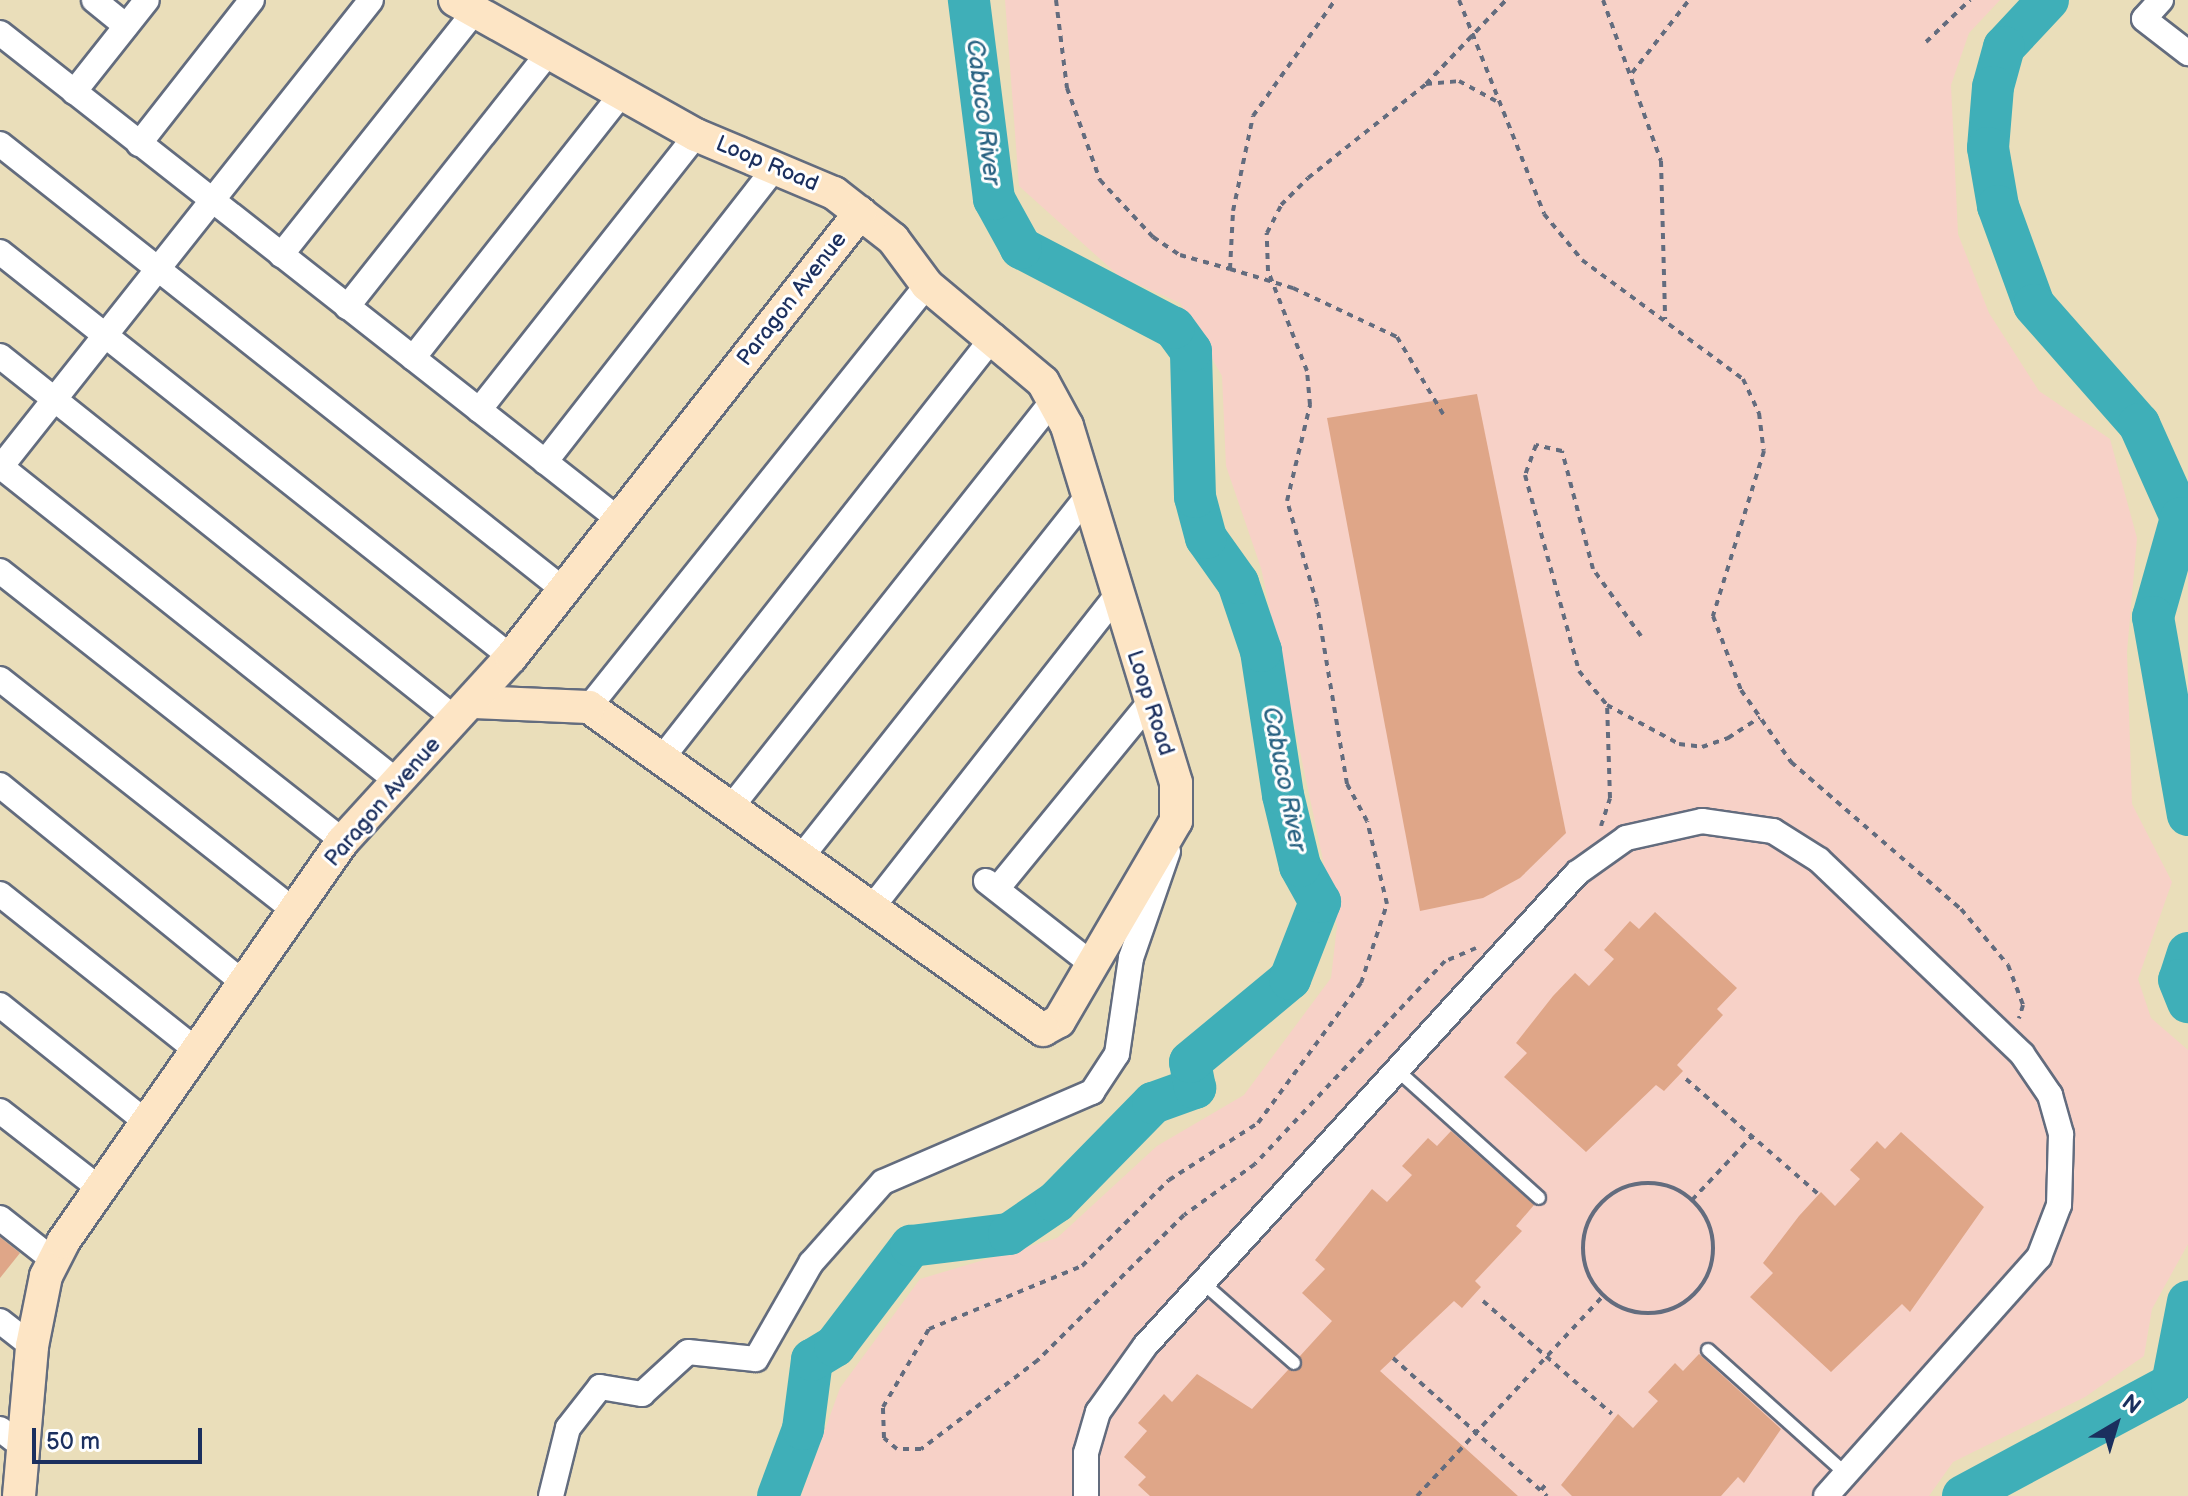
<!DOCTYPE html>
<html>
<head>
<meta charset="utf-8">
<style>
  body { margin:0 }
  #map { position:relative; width:2188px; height:1496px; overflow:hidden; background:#eadeba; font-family:"Balsamiq Sans",sans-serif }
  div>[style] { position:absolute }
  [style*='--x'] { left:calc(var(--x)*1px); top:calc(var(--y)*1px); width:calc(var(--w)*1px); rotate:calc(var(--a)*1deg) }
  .built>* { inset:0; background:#f7d1c7 }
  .river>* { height:42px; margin:-21px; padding:0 21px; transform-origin:21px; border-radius:21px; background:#3fafb8 }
  .building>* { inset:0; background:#dfa688 }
  .path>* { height:4px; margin-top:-2px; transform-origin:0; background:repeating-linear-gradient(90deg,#636c7e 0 6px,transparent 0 12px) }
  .path>.ring { margin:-2px; padding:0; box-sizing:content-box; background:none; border:4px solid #636c7e; border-radius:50% }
  .roads { filter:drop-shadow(2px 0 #636c7e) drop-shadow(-2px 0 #636c7e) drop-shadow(0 2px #636c7e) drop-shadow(0 -2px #636c7e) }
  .lane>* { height:12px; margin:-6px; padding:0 6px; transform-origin:6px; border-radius:6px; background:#fff }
  .street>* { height:24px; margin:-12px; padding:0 12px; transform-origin:12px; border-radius:12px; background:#fff }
  .secondary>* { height:32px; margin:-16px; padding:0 16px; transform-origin:16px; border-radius:16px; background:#fde5c5 }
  span { translate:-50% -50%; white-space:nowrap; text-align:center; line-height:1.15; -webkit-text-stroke:6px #fff; paint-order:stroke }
  .street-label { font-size:22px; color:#1b2f5e }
  .water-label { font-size:24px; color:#296282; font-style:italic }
  .north { position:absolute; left:2076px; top:1384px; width:80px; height:80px; -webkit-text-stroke:6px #fff; paint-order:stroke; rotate:38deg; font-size:22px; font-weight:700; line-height:32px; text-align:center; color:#1b2f5e }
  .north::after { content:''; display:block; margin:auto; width:28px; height:36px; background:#1b2f5e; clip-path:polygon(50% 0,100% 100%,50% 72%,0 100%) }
  .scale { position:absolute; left:32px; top:1428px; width:170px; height:36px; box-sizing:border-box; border:4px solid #1b2f5e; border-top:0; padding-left:10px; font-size:24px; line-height:28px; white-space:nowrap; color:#1b2f5e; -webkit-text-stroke:6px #fff; paint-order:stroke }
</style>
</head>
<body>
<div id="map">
  <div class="built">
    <i style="clip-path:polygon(1005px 0,2000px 0,1969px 33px,1951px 85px,1958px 234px,1989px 313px,2039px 391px,2110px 439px,2137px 538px,2127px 652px,2132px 804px,2172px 882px,2138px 979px,2151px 1018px,2188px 1050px,2188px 1244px,2152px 1309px,2144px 1356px,2085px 1397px,1953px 1462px,1929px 1496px,801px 1496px,840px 1388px,920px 1279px,1057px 1238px,1157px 1146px,1244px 1095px,1331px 978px,1337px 926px,1261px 568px,1226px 466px,1222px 376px,1180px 303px,1119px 276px,1019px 186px)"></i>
  </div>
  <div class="river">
    <i style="--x:2048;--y:0;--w:64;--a:133.1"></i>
    <i style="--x:2004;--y:47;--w:41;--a:105.4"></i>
    <i style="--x:1993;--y:87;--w:61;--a:94.7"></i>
    <i style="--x:1988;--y:148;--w:59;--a:80.2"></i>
    <i style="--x:1998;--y:206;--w:105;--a:70"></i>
    <i style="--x:2034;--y:305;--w:159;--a:48.6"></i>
    <i style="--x:2139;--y:424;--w:103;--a:65.9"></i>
    <i style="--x:2181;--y:518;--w:103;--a:105.8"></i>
    <i style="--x:2153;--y:617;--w:201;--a:80"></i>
    <i style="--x:2188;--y:953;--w:28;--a:108"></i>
    <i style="--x:2179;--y:980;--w:24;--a:68"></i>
    <i style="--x:778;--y:1496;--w:72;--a:-69.5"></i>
    <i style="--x:803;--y:1429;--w:70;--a:-82.6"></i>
    <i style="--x:812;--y:1360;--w:27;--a:-31"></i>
    <i style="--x:835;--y:1346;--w:126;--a:-52.8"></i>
    <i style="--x:911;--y:1246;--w:99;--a:-7"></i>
    <i style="--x:1009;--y:1234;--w:57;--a:-34.2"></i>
    <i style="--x:1056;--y:1202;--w:139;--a:-45.6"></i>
    <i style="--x:1153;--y:1103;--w:45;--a:-19.7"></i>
    <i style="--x:1195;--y:1088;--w:26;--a:-101"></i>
    <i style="--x:1190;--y:1062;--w:130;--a:-39.7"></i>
    <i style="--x:1290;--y:979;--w:83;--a:-68.7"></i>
    <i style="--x:1320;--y:902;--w:41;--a:-119.1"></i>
    <i style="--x:1300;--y:866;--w:73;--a:-103.5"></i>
    <i style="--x:1283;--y:795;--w:146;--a:-98.7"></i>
    <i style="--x:1261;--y:651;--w:72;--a:-108.7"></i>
    <i style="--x:1238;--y:583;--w:55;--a:-125.4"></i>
    <i style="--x:1206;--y:538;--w:42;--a:-105"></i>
    <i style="--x:1195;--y:497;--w:146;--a:-91.6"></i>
    <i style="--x:1191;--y:351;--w:29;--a:-126"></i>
    <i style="--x:1174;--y:328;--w:173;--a:-152.4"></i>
    <i style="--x:1021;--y:248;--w:56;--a:-118.9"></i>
    <i style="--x:994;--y:199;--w:201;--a:-97.2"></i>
    <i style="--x:1963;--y:1496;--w:237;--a:-28.2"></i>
    <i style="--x:2172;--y:1384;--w:84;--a:-79"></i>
  </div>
  <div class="building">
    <i style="clip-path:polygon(1477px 394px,1566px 833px,1520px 878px,1483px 898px,1420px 911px,1327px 418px)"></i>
    <i style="clip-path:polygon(1655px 912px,1737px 988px,1717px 1009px,1723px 1015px,1677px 1065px,1683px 1071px,1664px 1091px,1656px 1085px,1586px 1152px,1504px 1077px,1527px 1053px,1516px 1043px,1553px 996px,1575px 973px,1589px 986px,1614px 959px,1604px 950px,1630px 921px,1639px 929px)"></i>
    <i style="clip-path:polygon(1451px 1131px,1534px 1205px,1516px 1226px,1522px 1231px,1475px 1281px,1481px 1287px,1462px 1308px,1454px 1301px,1380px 1371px,1518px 1496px,1150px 1496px,1138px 1485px,1146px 1477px,1124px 1457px,1147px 1431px,1138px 1423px,1164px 1394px,1172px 1402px,1197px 1374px,1252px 1409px,1288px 1370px,1300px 1369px,1300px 1356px,1332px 1321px,1302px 1293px,1325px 1269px,1315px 1260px,1372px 1189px,1387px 1202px,1412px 1175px,1402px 1166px,1428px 1138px,1437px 1146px)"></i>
    <i style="clip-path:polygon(1901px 1132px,1984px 1207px,1910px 1312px,1902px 1304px,1831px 1372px,1750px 1297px,1773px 1273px,1763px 1263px,1799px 1216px,1821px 1192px,1835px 1206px,1860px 1179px,1850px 1170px,1877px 1141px,1885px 1149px)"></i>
    <i style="clip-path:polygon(0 1237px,20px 1253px,0 1278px)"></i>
    <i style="clip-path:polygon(1699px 1354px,1781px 1429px,1744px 1483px,1738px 1477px,1721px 1496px,1572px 1496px,1561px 1485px,1618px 1414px,1633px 1428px,1658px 1401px,1648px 1392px,1675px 1363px,1683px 1371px)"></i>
  </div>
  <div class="path">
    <i style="--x:1056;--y:0;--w:89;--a:82.9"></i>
    <i style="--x:1067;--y:88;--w:98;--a:70.3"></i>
    <i style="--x:1100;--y:180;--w:78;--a:47.1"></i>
    <i style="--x:1153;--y:237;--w:32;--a:34"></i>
    <i style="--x:1180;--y:255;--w:52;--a:15.6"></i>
    <i style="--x:1230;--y:269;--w:58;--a:-87"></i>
    <i style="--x:1233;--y:211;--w:97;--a:-78.1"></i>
    <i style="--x:1253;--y:116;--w:142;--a:-54.7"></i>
    <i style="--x:1459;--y:0;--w:230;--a:68.3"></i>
    <i style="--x:1544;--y:214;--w:60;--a:50.4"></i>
    <i style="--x:1582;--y:260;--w:200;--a:36.5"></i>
    <i style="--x:1743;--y:379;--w:38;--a:65"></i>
    <i style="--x:1759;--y:413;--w:38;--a:83"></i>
    <i style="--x:1764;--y:451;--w:173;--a:107.2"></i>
    <i style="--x:1713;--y:616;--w:79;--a:69.3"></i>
    <i style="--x:1741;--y:690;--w:88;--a:55.2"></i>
    <i style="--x:1791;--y:762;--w:225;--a:40.9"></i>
    <i style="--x:1961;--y:909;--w:73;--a:50"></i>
    <i style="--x:2008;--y:965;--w:43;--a:69.4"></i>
    <i style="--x:2023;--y:1005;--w:14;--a:107"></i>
    <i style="--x:1603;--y:0;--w:171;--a:70.2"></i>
    <i style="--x:1661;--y:161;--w:158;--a:88.5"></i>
    <i style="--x:1926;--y:42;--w:61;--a:-43.7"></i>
    <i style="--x:1632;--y:73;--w:93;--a:-52"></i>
    <i style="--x:1426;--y:84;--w:116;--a:-46.4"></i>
    <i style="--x:1230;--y:269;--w:66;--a:16.8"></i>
    <i style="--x:1293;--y:288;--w:115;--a:25.2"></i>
    <i style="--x:1397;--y:337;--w:90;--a:59.1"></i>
    <i style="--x:1641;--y:636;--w:82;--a:-125.6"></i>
    <i style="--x:1593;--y:569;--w:122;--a:-104.7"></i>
    <i style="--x:1562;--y:451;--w:27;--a:-167"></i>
    <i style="--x:1536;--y:445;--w:32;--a:110"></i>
    <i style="--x:1525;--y:475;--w:203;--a:74.6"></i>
    <i style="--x:1579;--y:671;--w:44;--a:50.5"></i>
    <i style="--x:1607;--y:705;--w:82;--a:28.4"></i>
    <i style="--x:1679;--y:744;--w:23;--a:7"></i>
    <i style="--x:1702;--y:747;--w:28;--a:-19"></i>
    <i style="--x:1728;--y:738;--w:38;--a:-33"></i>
    <i style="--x:1601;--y:826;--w:29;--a:-72"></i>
    <i style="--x:1610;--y:798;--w:93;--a:-91.8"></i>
    <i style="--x:1476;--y:948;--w:34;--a:157"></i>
    <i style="--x:1445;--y:961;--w:278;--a:133.1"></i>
    <i style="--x:1255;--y:1164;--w:87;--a:144.3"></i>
    <i style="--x:1184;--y:1215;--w:206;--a:135.2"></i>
    <i style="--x:1038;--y:1360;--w:147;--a:142.7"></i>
    <i style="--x:921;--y:1449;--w:24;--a:180"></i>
    <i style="--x:897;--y:1449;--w:17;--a:-140"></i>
    <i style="--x:884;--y:1438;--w:31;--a:-92"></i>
    <i style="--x:883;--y:1407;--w:91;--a:-59.5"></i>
    <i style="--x:929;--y:1329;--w:165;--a:-22.4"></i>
    <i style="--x:1082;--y:1266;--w:122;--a:-44.7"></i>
    <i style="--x:1169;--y:1180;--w:106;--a:-32.6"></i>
    <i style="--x:1258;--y:1123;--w:174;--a:-53.7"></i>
    <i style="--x:1361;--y:983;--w:83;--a:-71.8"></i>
    <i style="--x:1387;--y:904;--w:85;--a:-103.5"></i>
    <i style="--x:1367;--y:821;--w:42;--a:-118.4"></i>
    <i style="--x:1347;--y:784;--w:182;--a:-99.5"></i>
    <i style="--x:1317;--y:604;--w:107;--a:-106.2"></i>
    <i style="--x:1287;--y:501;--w:99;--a:-76.5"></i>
    <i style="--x:1310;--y:405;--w:34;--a:-95"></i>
    <i style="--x:1307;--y:371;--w:107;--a:-111.3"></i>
    <i style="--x:1268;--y:271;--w:38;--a:-92"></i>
    <i style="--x:1267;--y:233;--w:31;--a:-63"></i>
    <i style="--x:1281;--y:205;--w:38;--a:-45"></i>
    <i style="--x:1308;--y:178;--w:151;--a:-38.5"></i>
    <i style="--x:1426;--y:84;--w:33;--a:-5"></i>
    <i style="--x:1459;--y:81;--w:42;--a:28.4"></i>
    <i style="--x:1686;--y:1079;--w:174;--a:41"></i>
    <i class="ring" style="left:1583px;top:1183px;width:126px;height:126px"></i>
    <i style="--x:1692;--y:1200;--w:88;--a:-46.8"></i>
    <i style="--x:1483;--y:1301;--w:171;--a:41.2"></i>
    <i style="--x:1393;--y:1358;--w:207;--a:41.9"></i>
    <i style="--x:1541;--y:1490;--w:11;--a:-49"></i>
    <i style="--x:1417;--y:1496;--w:273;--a:-47.1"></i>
  </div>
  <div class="roads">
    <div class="lane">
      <i style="--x:1397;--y:1070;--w:191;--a:42"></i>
      <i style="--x:1203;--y:1283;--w:121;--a:41.3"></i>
      <i style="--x:1708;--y:1350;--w:186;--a:41.9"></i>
    </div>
    <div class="street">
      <i style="--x:94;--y:0;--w:41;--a:39.1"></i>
      <i style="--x:2161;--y:0;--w:25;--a:132"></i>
      <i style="--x:2144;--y:19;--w:56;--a:37.7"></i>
      <i style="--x:0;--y:33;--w:786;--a:38.18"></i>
      <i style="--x:74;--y:92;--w:117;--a:-51.6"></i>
      <i style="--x:0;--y:144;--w:719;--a:38.34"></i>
      <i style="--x:139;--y:144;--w:183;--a:-51.9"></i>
      <i style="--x:0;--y:252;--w:652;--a:38.4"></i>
      <i style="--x:281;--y:255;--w:312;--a:-51.5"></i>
      <i style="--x:347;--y:307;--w:327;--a:-51.6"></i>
      <i style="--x:0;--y:356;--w:584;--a:38.54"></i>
      <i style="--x:413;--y:358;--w:340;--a:-51.7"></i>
      <i style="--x:479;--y:410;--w:350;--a:-51.7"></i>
      <i style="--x:545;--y:462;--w:375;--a:-52"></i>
      <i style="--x:0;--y:466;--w:508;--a:38.45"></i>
      <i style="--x:0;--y:468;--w:597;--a:-51.59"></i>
      <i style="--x:0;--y:571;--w:437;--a:38.2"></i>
      <i style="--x:0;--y:679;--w:375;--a:38.2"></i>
      <i style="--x:589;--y:707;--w:541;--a:-51.31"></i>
      <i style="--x:662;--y:758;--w:537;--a:-51.81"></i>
      <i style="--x:0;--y:785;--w:316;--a:39.1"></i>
      <i style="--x:732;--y:806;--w:520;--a:-51.63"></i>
      <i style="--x:803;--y:855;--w:457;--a:-51.6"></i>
      <i style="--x:986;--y:881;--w:130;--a:38.1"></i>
      <i style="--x:997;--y:889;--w:242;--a:-50.7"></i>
      <i style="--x:0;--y:894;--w:251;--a:38.5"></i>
      <i style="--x:874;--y:905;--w:392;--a:-51.9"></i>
      <i style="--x:0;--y:1005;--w:187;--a:38.7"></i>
      <i style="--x:0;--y:1111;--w:125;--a:37.9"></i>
      <i style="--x:0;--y:1218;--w:66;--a:38.3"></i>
      <i style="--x:0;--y:1321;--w:41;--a:38"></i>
      <i style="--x:0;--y:1429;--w:29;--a:38"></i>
      <i style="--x:551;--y:1496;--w:70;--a:-76"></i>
      <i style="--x:568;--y:1428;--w:52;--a:-52"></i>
      <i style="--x:600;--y:1387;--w:43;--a:9.5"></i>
      <i style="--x:642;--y:1394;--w:62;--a:-42.4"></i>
      <i style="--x:688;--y:1352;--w:68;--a:5.9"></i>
      <i style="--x:756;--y:1359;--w:111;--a:-60.2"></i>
      <i style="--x:811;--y:1263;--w:108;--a:-48.4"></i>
      <i style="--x:883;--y:1182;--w:228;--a:-23.3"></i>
      <i style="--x:1092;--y:1092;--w:45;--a:-56.7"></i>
      <i style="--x:1117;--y:1054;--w:97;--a:-81.7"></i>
      <i style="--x:1131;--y:958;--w:113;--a:-70.9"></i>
      <i style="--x:1086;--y:1496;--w:43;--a:-90"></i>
      <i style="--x:1086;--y:1453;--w:43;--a:-73.7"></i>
      <i style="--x:1098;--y:1412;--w:81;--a:-54.5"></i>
      <i style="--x:1145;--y:1346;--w:641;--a:-47.59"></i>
      <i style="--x:1577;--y:873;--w:60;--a:-35.5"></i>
      <i style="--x:1626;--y:838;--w:78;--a:-12.6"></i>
      <i style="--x:1702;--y:821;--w:72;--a:8"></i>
      <i style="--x:1773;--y:831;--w:54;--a:32.2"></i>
      <i style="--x:1819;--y:860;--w:281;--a:43.7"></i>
      <i style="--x:2022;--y:1054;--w:50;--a:55.7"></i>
      <i style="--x:2050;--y:1095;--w:41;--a:74.2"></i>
      <i style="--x:2061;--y:1134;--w:71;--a:91.6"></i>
      <i style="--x:2059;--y:1205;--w:56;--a:111"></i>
      <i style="--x:2039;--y:1257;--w:320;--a:131.7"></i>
    </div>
    <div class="secondary">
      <i style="--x:455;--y:0;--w:276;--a:29.3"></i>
      <i style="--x:696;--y:135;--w:150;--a:22.8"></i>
      <i style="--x:834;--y:193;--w:75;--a:37.9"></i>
      <i style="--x:893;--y:239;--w:57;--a:53.5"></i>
      <i style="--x:927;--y:285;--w:151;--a:39.9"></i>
      <i style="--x:1043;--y:382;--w:50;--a:61.4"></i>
      <i style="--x:1067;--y:426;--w:373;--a:73"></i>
      <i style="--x:1176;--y:783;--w:38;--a:90"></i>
      <i style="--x:1176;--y:821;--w:232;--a:120.3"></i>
      <i style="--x:1059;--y:1021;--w:18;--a:151"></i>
      <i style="--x:1043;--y:1030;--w:557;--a:-144.57"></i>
      <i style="--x:589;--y:707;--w:116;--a:-177.5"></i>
      <i style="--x:19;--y:1496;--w:151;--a:-85"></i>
      <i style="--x:32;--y:1346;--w:71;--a:-78.7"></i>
      <i style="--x:46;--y:1276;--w:38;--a:-63"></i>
      <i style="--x:63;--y:1242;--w:489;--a:-55.1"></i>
      <i style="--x:343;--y:841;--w:249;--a:-47.6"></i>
      <i style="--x:511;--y:657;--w:565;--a:-51.83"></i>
    </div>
  </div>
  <div class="street-label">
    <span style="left:767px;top:164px;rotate:23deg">Loop Road</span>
    <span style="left:792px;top:299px;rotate:-52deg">Paragon Avenue</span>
    <span style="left:1150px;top:703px;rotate:72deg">Loop Road</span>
    <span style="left:383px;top:802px;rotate:-49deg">Paragon Avenue</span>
  </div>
  <div class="water-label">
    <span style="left:983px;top:112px;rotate:83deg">Cabuco River</span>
    <span style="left:1284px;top:779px;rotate:79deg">Cabuco River</span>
  </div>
  <div class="north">N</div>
  <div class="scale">50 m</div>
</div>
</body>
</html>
